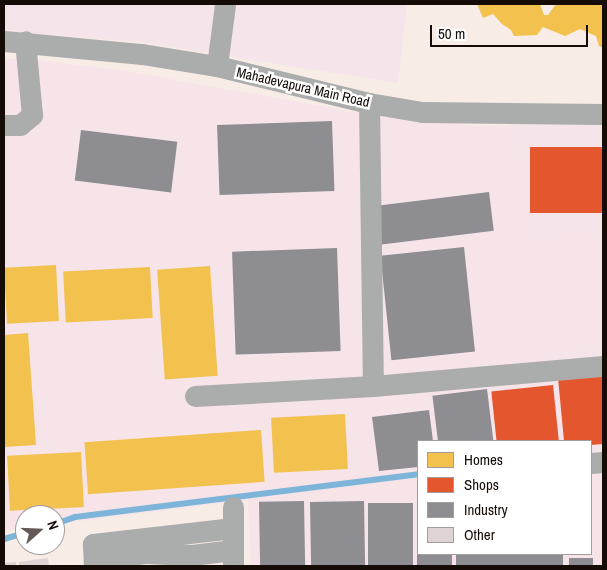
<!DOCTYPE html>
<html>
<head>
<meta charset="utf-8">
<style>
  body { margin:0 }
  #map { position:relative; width:607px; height:570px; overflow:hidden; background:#f8ece7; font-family:"Archivo Narrow",sans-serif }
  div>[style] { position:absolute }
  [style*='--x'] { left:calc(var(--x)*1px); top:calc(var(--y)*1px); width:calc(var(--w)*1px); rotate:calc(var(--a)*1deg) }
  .commercial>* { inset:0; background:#f5e4ea }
  .industrial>* { inset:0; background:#f6e4e8 }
  .homes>* { inset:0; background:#f2c14e; transform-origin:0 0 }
  .shops>* { inset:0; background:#e4572e; transform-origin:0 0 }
  .industry>* { inset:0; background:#8d8d92; transform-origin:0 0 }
  .stream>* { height:6px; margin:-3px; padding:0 3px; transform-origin:3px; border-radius:3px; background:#7cb5d8 }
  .building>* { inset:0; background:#dfd4d4 }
  .minor>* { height:21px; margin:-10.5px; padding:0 10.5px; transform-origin:10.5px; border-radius:10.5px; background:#abadac }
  span { translate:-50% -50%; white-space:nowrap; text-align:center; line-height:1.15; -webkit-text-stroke:5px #fff; paint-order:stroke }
  .street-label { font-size:14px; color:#150b07 }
  .frame { position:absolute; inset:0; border:5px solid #150b07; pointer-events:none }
  .legend { position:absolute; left:417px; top:440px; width:175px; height:115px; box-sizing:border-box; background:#fff; border:1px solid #a19d9c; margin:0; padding:6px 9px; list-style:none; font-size:15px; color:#150b07 }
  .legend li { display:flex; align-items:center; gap:10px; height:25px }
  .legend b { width:25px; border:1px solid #a19d9c }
  .north { position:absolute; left:15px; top:505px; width:50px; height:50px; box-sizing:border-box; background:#fff; border:1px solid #a19d9c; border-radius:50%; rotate:70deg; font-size:14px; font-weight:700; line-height:20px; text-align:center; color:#150b07 }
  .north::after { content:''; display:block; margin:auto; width:18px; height:22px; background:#645a55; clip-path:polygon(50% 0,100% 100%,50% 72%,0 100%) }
  .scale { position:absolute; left:430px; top:25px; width:158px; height:22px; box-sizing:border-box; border:2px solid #150b07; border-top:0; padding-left:6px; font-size:15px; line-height:18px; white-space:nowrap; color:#150b07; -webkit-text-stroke:4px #fff; paint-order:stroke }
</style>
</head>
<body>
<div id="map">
  <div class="commercial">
    <i style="clip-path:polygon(4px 4px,407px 4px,398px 83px,138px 42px,4px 31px)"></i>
    <i style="clip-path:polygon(603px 124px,603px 231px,528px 242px,516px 125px)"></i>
    <i style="clip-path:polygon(603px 346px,603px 468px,591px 469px,591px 441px,549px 441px,541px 352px)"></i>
  </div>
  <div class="industrial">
    <i style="clip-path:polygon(4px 59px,26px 59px,119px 70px,360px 113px,479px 126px,516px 125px,528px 241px,603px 231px,603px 346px,541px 352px,549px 441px,418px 441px,418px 554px,591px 554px,591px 469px,603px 468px,603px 566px,251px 566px,248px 500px,55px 524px,55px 515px,25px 515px,25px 528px,4px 531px)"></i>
  </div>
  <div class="homes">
    <i style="clip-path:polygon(477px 4px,540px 4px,544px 15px,548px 15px,556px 4px,603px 4px,603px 48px,599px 46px,596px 36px,580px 29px,565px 36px,543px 27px,537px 35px,514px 36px,511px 30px,502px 24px,493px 14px,483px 18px)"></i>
    <i style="left:56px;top:265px;width:56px;height:52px;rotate:87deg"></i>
    <i style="left:210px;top:266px;width:110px;height:53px;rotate:86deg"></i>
    <i style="left:150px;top:267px;width:51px;height:87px;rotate:87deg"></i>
    <i style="clip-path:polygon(28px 333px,36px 445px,4px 447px,4px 335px)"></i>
    <i style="left:345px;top:414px;width:55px;height:74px;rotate:87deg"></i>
    <i style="left:261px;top:430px;width:52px;height:177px;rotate:86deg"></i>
    <i style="left:81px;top:452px;width:55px;height:74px;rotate:87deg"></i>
  </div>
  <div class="shops">
    <i style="left:603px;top:147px;width:66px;height:73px;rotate:90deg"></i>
    <i style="clip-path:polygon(603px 374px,603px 444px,591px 445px,591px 441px,564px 441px,558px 378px)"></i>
    <i style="left:553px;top:385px;width:56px;height:62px;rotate:84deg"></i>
  </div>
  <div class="industry">
    <i style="left:332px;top:121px;width:70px;height:115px;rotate:88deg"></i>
    <i style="left:81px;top:130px;width:97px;height:51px;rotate:7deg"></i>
    <i style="left:489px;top:192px;width:39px;height:115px;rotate:83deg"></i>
    <i style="left:464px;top:247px;width:105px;height:84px;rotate:84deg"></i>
    <i style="left:337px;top:248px;width:103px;height:105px;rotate:88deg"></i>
    <i style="left:487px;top:389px;width:52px;height:55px;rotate:83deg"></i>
    <i style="clip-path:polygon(429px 410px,433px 441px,418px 441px,418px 467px,379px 471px,372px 417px)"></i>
    <i style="left:304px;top:501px;width:65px;height:45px;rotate:89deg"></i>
    <i style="left:364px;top:501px;width:65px;height:54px;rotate:89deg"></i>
    <i style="left:368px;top:503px;width:45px;height:63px"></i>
    <i style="left:417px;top:554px;width:35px;height:12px"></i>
    <i style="left:456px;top:554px;width:107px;height:12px"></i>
    <i style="left:593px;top:558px;width:8px;height:24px;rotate:90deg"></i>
  </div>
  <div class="stream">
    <i style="--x:55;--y:524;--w:21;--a:-19"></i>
    <i style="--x:75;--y:517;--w:346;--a:-7.1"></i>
    <i style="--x:4;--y:539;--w:22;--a:-16"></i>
  </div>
  <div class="building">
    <i style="clip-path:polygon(48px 558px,49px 566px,19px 566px,19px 562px)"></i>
    <i style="clip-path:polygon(16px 562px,16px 566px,4px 566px,4px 563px)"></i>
  </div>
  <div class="minor">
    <i style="--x:4;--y:41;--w:139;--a:5.4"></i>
    <i style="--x:142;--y:54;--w:76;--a:9.1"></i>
    <i style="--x:217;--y:66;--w:156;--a:13.7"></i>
    <i style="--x:369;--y:103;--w:54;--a:9.6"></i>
    <i style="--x:422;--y:112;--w:181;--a:0.6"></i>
    <i style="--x:217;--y:66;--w:63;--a:-82.6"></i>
    <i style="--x:369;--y:103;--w:283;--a:89.2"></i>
    <i style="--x:4;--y:125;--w:16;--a:0"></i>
    <i style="--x:20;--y:125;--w:16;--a:-40"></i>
    <i style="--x:32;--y:115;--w:74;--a:-95.4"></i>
    <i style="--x:195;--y:396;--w:178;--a:-3.2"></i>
    <i style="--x:373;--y:386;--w:231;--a:-5"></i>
    <i style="--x:591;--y:463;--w:12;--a:-5"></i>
    <i style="--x:233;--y:507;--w:59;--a:90"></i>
    <i style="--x:94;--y:560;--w:51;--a:-7.8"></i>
    <i style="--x:145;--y:553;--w:47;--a:2.4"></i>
    <i style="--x:192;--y:555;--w:41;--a:-7"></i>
    <i style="--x:94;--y:566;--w:22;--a:-93"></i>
    <i style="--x:93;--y:544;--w:141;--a:-6.5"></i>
  </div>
  <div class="street-label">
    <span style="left:303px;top:87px;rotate:13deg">Mahadevapura Main Road</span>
  </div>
  <div class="frame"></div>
  <ul class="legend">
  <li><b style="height:14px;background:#f2c14e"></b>Homes</li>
  <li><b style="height:14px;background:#e4572e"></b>Shops</li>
  <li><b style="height:14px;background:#8d8d92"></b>Industry</li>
  <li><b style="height:14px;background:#dfd4d4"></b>Other</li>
  </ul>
  <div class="north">N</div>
  <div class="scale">50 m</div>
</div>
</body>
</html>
